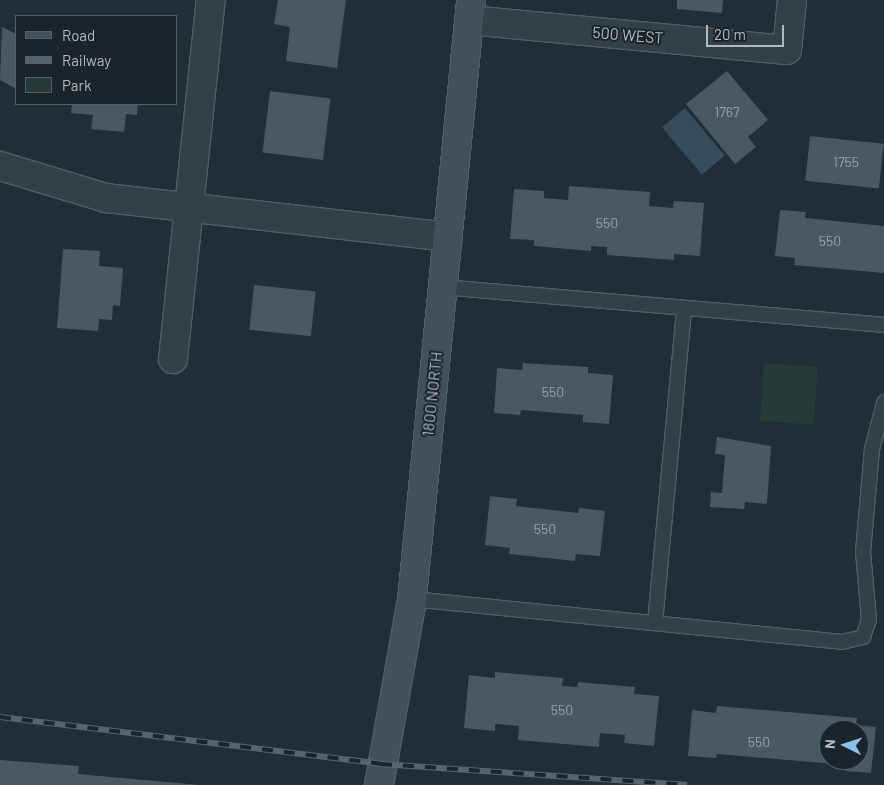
<!DOCTYPE html>
<html>
<head>
<meta charset="utf-8">
<style>
  body { margin:0 }
  #map { position:relative; width:884px; height:785px; overflow:hidden; background:#222d35; font-family:Barlow,sans-serif }
  div>[style] { position:absolute }
  [style*='--x'] { left:calc(var(--x)*1px); top:calc(var(--y)*1px); width:calc(var(--w)*1px); rotate:calc(var(--a)*1deg) }
  .green>* { inset:0; background:#263a37; transform-origin:0 0 }
  .water>* { inset:0; background:#364c5b; transform-origin:0 0 }
  .building>* { inset:0; background:#4a5861; transform-origin:0 0 }
  .roads { filter:drop-shadow(1px 0 #525d64) drop-shadow(-1px 0 #525d64) drop-shadow(0 1px #525d64) drop-shadow(0 -1px #525d64) }
  .lane>* { height:14px; margin:-7px; padding:0 7px; transform-origin:7px; border-radius:7px; background:#353f46 }
  .street>* { height:28px; margin:-14px; padding:0 14px; transform-origin:14px; border-radius:14px; background:#353f46 }
  .secondary>* { height:28px; margin:-14px; padding:0 14px; transform-origin:14px; border-radius:14px; background:#434f59 }
  .rail>* { height:5.5px; margin-top:-2.75px; transform-origin:0; background:repeating-linear-gradient(90deg,#1a242a 0 11px,#57646d 0 22px); box-sizing:border-box; border-block:1px solid #57646d }
  span { translate:-50% -50%; white-space:nowrap; text-align:center; line-height:1.15; -webkit-text-stroke:4px #1a242a; paint-order:stroke }
  .number-label { font-size:14px; color:#96a2aa }
  .number-label span { -webkit-text-stroke-width:0 }
  .street-label { font-size:16px; color:#afbac3 }
  .legend { position:absolute; left:15px; top:15px; width:162px; height:90px; box-sizing:border-box; background:#1a242a; border:1px solid #566067; margin:0; padding:6px 9px; list-style:none; font-size:15px; color:#afbac3 }
  .legend li { display:flex; align-items:center; gap:10px; height:25px }
  .legend b { width:25px; border:1px solid #566067 }
  .north { position:absolute; left:819px; top:720px; width:50px; height:50px; box-sizing:border-box; background:#1a242a; border:1px solid #566067; border-radius:50%; rotate:274deg; font-size:14px; font-weight:700; line-height:20px; text-align:center; color:#afbac3 }
  .north::after { content:''; display:block; margin:auto; width:18px; height:22px; background:#88c1ef; clip-path:polygon(50% 0,100% 100%,50% 72%,0 100%) }
  .scale { position:absolute; left:706px; top:25px; width:78px; height:22px; box-sizing:border-box; border:2px solid #afbac3; border-top:0; padding-left:6px; font-size:15px; line-height:18px; white-space:nowrap; color:#afbac3; -webkit-text-stroke:4px #1a242a; paint-order:stroke }
</style>
</head>
<body>
<div id="map">
  <div class="green">
    <i style="left:764px;top:363px;width:54px;height:58px;rotate:4deg"></i>
  </div>
  <div class="water">
    <i style="left:685px;top:108px;width:62px;height:30px;rotate:50deg"></i>
  </div>
  <div class="building">
    <i style="clip-path:polygon(278px 0,346px 0,337px 68px,286px 61px,290px 27px,274px 24px)"></i>
    <i style="clip-path:polygon(677px 0,723px 0,722px 13px,677px 9px)"></i>
    <i style="clip-path:polygon(2px 27px,16px 34px,16px 89px,0 80px)"></i>
    <i style="clip-path:polygon(727px 71px,768px 120px,748px 137px,756px 147px,735px 164px,686px 104px)"></i>
    <i style="left:270px;top:91px;width:61px;height:62px;rotate:7deg"></i>
    <i style="clip-path:polygon(72px 104px,138px 104px,137px 115px,126px 114px,124px 132px,91px 129px,93px 115px,71px 113px)"></i>
    <i style="left:810px;top:136px;width:74px;height:45px;rotate:6deg"></i>
    <i style="clip-path:polygon(569px 186px,650px 192px,649px 206px,673px 208px,674px 201px,704px 203px,700px 256px,674px 254px,674px 260px,607px 255px,607px 247px,591px 246px,591px 251px,534px 246px,534px 240px,510px 239px,514px 189px,544px 191px,544px 198px,568px 200px)"></i>
    <i style="clip-path:polygon(780px 210px,806px 212px,805px 218px,884px 226px,884px 273px,794px 265px,795px 258px,775px 256px)"></i>
    <i style="clip-path:polygon(63px 249px,100px 251px,99px 266px,123px 268px,120px 306px,113px 305px,112px 320px,99px 319px,98px 331px,57px 328px)"></i>
    <i style="left:254px;top:285px;width:62px;height:45px;rotate:6deg"></i>
    <i style="clip-path:polygon(523px 363px,588px 367px,588px 373px,613px 375px,609px 424px,583px 422px,583px 415px,521px 410px,520px 415px,494px 413px,497px 368px,522px 370px)"></i>
    <i style="clip-path:polygon(717px 437px,771px 446px,767px 504px,745px 502px,744px 509px,710px 507px,711px 492px,722px 493px,725px 455px,715px 454px)"></i>
    <i style="clip-path:polygon(490px 496px,517px 499px,516px 506px,578px 513px,579px 508px,605px 511px,600px 556px,576px 554px,575px 561px,509px 554px,510px 548px,485px 545px)"></i>
    <i style="clip-path:polygon(495px 672px,563px 678px,562px 686px,577px 687px,578px 682px,635px 687px,634px 694px,659px 696px,654px 746px,624px 743px,625px 735px,600px 733px,599px 747px,518px 740px,519px 726px,495px 724px,495px 731px,464px 728px,469px 675px,495px 678px)"></i>
    <i style="clip-path:polygon(evenodd,717px 706px,857px 718px,856px 725px,876px 727px,871px 773px,845px 771px,846px 765px,717px 754px,716px 758px,688px 756px,692px 710px,716px 713px,717px 706px,829px 730px,859px 730px,859px 760px,829px 760px,829px 730px)"></i>
    <i style="clip-path:polygon(0 760px,79px 766px,78px 774px,200px 785px,0 785px)"></i>
  </div>
  <div class="roads">
    <div class="lane">
      <i style="--x:443;--y:287;--w:443;--a:4.9"></i>
      <i style="--x:412;--y:599;--w:432;--a:5.7"></i>
      <i style="--x:842;--y:642;--w:22;--a:-13"></i>
      <i style="--x:863;--y:637;--w:18;--a:-71"></i>
      <i style="--x:869;--y:620;--w:68;--a:-95"></i>
      <i style="--x:863;--y:552;--w:103;--a:-85"></i>
      <i style="--x:872;--y:449;--w:48;--a:-75.4"></i>
      <i style="--x:655;--y:623;--w:316;--a:-84.7"></i>
    </div>
    <div class="street">
      <i style="--x:469;--y:20;--w:319;--a:5.4"></i>
      <i style="--x:787;--y:50;--w:50;--a:-84.3"></i>
      <i style="--x:0;--y:166;--w:111;--a:16.8"></i>
      <i style="--x:106;--y:198;--w:344;--a:6.5"></i>
      <i style="--x:173;--y:359;--w:361;--a:-84"></i>
    </div>
    <div class="secondary">
      <i style="--x:379;--y:785;--w:189;--a:-79.9"></i>
      <i style="--x:412;--y:599;--w:602;--a:-84.37"></i>
    </div>
  </div>
  <div class="rail">
    <i style="--x:0;--y:717;--w:384;--a:7"></i>
    <i style="--x:381;--y:764;--w:307;--a:3.9"></i>
  </div>
  <div class="number-label">
    <span style="left:727px;top:112px">1767</span>
    <span style="left:846px;top:162px">1755</span>
    <span style="left:607px;top:223px">550</span>
    <span style="left:830px;top:241px">550</span>
    <span style="left:553px;top:392px">550</span>
    <span style="left:545px;top:529px">550</span>
    <span style="left:562px;top:710px">550</span>
    <span style="left:759px;top:742px">550</span>
  </div>
  <div class="street-label">
    <span style="left:628px;top:35px;rotate:5deg">500 WEST</span>
    <span style="left:432px;top:394px;rotate:-84deg">1800 NORTH</span>
  </div>
  <ul class="legend">
  <li><b style="height:6px;background:#434f59"></b>Road</li>
  <li><b style="height:6px;background:#57646d"></b>Railway</li>
  <li><b style="height:14px;background:#263a37"></b>Park</li>
  </ul>
  <div class="north">N</div>
  <div class="scale">20 m</div>
</div>
</body>
</html>
